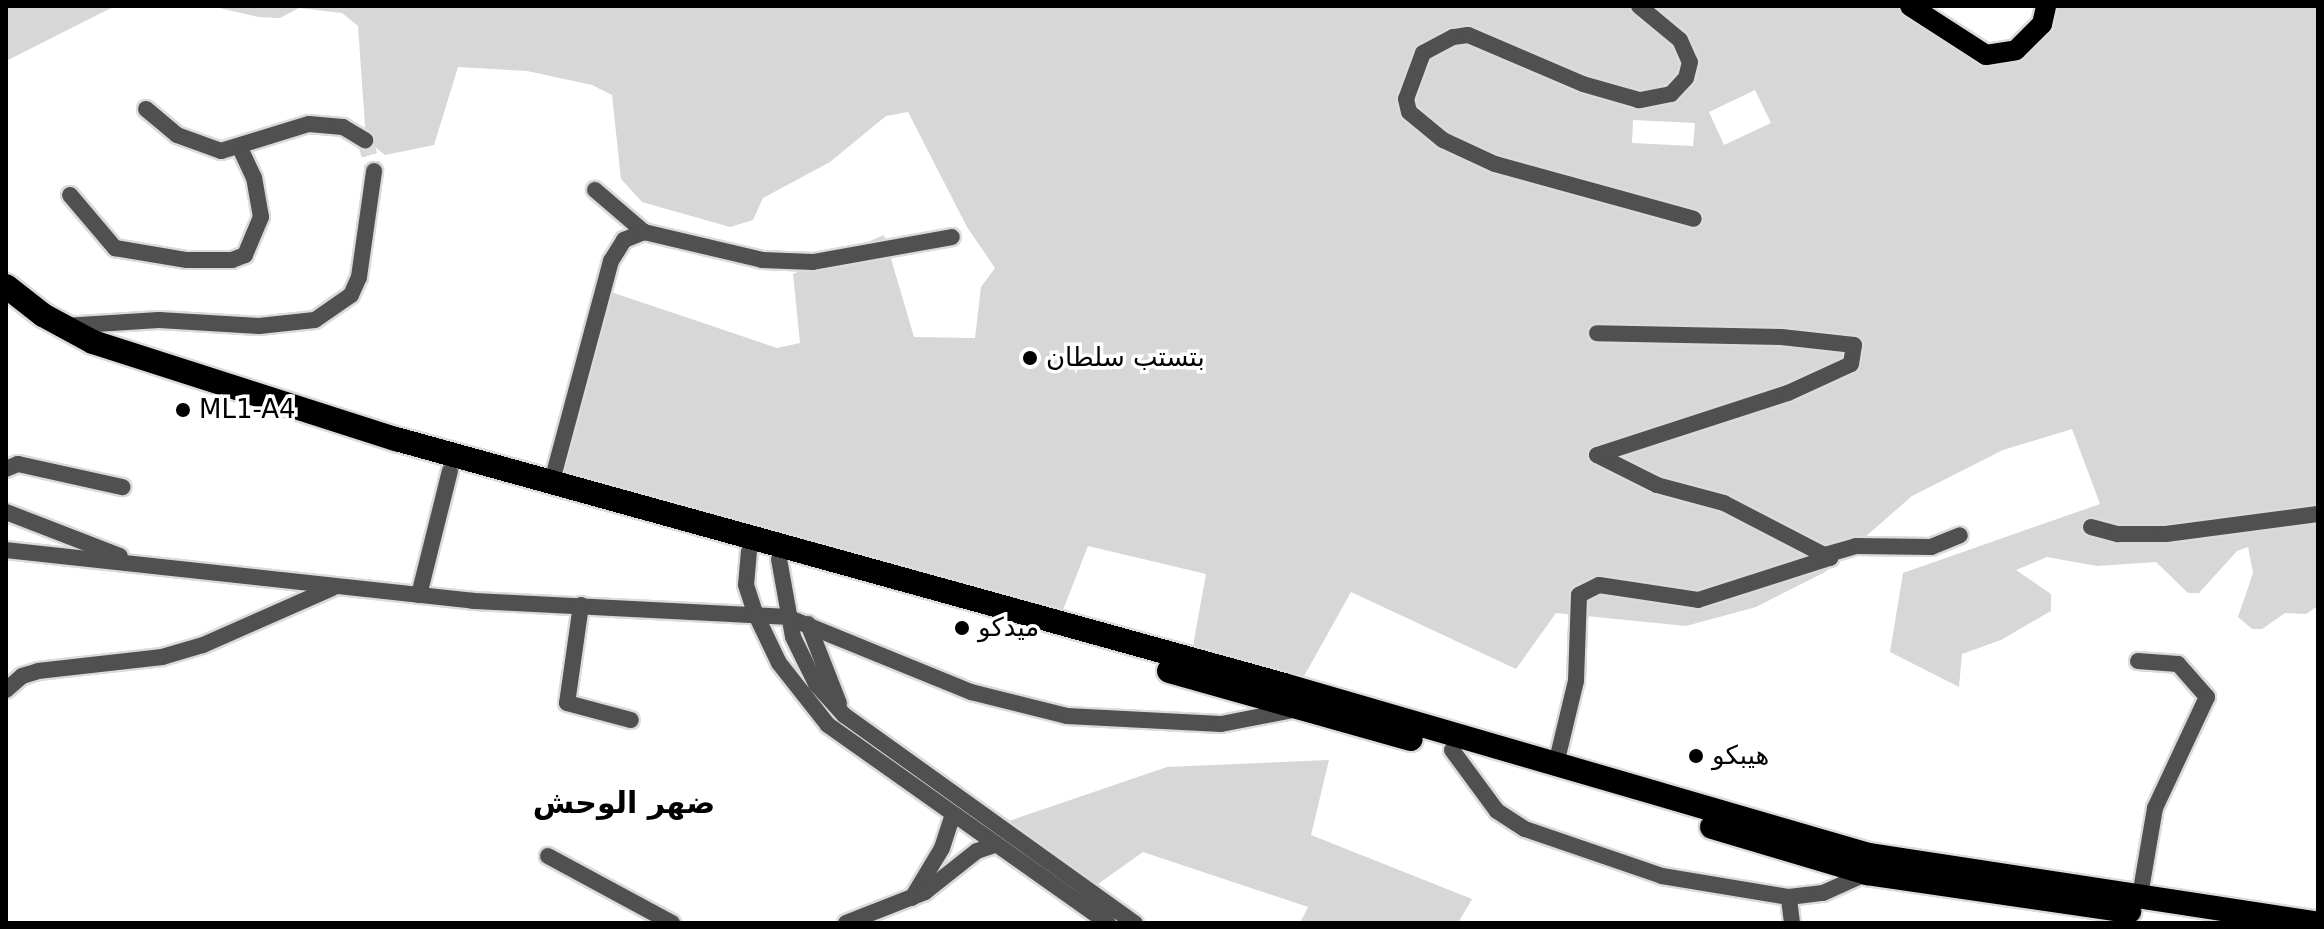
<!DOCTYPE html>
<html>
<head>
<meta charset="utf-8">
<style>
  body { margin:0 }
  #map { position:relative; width:2324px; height:929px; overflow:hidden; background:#fff; font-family:"DejaVu Sans","Noto Naskh Arabic",sans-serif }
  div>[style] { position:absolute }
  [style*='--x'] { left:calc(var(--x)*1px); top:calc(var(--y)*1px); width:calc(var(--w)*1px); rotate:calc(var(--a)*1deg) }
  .green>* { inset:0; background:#d7d7d7 }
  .minor-tunnel>* { height:16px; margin-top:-8px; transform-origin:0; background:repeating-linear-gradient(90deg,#d9d9d9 0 16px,transparent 0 24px) }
  .roads { filter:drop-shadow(2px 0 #dbdbdb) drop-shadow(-2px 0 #dbdbdb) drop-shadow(0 2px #dbdbdb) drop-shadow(0 -2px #dbdbdb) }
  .minor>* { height:16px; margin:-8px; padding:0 8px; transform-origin:8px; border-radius:8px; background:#505050 }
  .major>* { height:20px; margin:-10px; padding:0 10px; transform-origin:10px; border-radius:10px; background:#000 }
  .highway>* { height:24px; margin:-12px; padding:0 12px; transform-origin:12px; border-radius:12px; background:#000 }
  .dots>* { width:22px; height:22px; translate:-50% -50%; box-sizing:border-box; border:4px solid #fff; border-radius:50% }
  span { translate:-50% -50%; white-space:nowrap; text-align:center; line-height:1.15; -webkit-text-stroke:7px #fff; paint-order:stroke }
  .poi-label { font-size:26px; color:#000 }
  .left { translate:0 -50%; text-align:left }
  .quarter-label { font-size:30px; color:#000; font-weight:700 }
  .frame { position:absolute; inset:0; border:8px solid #000; pointer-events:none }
</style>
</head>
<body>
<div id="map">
  <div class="green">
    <i style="clip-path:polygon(6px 6px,115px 6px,6px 61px)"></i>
    <i style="clip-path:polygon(evenodd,211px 6px,1917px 6px,1963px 50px,2008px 44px,2026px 31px,2042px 6px,2318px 6px,2318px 606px,2306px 614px,2285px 613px,2262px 629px,2252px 629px,2238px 617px,2253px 573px,2248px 547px,2237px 551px,2199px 593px,2188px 593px,2156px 562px,2097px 566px,2047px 557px,2016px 570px,2051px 594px,2051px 611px,2001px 640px,1962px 654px,1959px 687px,1890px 652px,1903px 573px,2100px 504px,2072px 429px,2003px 450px,1912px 496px,1825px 572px,1756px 607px,1686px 626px,1556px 613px,1516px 669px,1351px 592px,1298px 687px,1191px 657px,1206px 574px,1088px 546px,1061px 615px,563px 478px,611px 292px,777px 348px,800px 343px,793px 274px,884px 235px,914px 337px,975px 338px,981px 287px,995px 268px,967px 227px,908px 112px,886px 116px,830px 162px,763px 198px,753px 220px,730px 227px,642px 202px,621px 179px,612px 95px,592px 85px,527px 71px,458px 67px,434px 145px,385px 155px,366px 140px,358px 26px,342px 13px,299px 8px,280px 18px,258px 17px,211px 6px,1755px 90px,1771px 123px,1724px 145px,1709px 112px,1755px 90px,211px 6px,1633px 120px,1695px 123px,1693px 146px,1632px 143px,1633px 120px)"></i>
    <i style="clip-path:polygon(1329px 760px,1311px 835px,1472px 899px,1458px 923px,1300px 923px,1308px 907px,1143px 852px,1091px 889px,1009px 821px,1167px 767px)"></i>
  </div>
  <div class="minor-tunnel">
    <i style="--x:365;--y:140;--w:32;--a:74"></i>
  </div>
  <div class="roads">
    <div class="minor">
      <i style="--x:1639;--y:6;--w:53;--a:39.7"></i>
      <i style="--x:1680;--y:40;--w:24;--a:66"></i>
      <i style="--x:1690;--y:62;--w:16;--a:104"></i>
      <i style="--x:1686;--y:78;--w:22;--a:133"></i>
      <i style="--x:1671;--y:94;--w:33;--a:169"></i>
      <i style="--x:1639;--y:100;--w:58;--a:-164.1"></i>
      <i style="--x:1583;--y:84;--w:125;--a:-156.9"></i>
      <i style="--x:1468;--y:35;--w:15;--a:172"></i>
      <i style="--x:1453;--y:37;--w:34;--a:152"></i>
      <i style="--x:1423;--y:53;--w:49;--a:110.3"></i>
      <i style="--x:1406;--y:99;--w:13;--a:77"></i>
      <i style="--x:1409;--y:112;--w:44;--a:39.5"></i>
      <i style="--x:1443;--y:140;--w:57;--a:24.8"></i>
      <i style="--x:1495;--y:164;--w:206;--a:15.4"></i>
      <i style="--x:146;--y:109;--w:40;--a:40"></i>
      <i style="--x:177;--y:135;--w:47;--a:20"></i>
      <i style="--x:221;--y:151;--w:92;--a:-17.1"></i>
      <i style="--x:309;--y:124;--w:34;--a:5"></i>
      <i style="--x:343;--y:127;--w:26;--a:31"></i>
      <i style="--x:595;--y:190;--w:65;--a:40.6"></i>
      <i style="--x:70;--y:195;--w:70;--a:49.7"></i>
      <i style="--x:115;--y:248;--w:73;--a:9.5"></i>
      <i style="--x:187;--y:260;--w:45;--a:0"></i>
      <i style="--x:232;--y:260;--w:14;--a:-21"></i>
      <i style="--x:245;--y:255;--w:41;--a:-67.2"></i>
      <i style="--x:261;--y:217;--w:40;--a:-100"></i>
      <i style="--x:254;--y:178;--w:33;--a:-115"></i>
      <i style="--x:64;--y:326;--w:95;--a:-3.6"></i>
      <i style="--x:159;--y:320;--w:100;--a:3.4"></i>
      <i style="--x:259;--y:326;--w:56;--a:-6.1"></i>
      <i style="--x:315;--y:320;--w:44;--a:-34.8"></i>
      <i style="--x:351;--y:295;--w:20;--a:-66"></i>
      <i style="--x:359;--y:277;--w:107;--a:-81.9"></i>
      <i style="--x:6;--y:469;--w:13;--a:-23"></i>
      <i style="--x:18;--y:464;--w:107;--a:12.5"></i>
      <i style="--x:552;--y:481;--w:228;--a:-75"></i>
      <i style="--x:611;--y:261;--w:25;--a:-58"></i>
      <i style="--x:624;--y:240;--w:22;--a:-22"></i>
      <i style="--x:644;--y:232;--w:121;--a:13.3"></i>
      <i style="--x:762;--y:260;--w:51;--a:2.2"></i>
      <i style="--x:813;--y:262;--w:141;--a:-10.2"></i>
      <i style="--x:6;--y:512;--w:122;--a:21.1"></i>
      <i style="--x:2091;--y:527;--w:28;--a:15"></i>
      <i style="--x:2118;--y:534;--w:48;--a:0"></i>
      <i style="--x:2166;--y:534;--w:153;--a:-7.5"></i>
      <i style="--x:6;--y:550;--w:470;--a:6.2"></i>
      <i style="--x:473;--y:601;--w:314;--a:2.9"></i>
      <i style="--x:787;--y:617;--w:199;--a:22.2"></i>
      <i style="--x:971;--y:692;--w:99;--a:14"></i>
      <i style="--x:1067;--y:716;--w:154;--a:3"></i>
      <i style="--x:1221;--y:724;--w:78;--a:-11"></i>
      <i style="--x:749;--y:551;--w:34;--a:95"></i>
      <i style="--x:746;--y:585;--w:32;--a:72"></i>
      <i style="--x:756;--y:615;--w:53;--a:64.4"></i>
      <i style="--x:779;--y:663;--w:79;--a:51.7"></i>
      <i style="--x:828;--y:725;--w:343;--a:35.3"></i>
      <i style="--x:1825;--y:555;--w:32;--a:-16"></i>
      <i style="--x:1856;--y:546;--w:75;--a:0.8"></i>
      <i style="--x:1931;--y:547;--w:31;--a:-22"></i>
      <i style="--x:779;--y:559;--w:79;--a:79.8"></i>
      <i style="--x:793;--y:637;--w:52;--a:63.9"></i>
      <i style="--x:816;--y:684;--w:42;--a:47.9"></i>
      <i style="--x:844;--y:715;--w:358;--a:35.6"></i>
      <i style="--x:419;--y:595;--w:128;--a:-76"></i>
      <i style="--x:581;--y:605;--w:99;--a:98.1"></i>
      <i style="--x:567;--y:703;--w:66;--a:14.9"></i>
      <i style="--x:808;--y:624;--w:85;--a:68.6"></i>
      <i style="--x:2138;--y:661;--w:40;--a:4.3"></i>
      <i style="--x:2178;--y:664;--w:44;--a:48.7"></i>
      <i style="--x:2207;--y:697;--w:123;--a:115.1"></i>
      <i style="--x:2155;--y:808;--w:89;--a:99.7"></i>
      <i style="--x:6;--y:690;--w:21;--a:-41"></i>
      <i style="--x:22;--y:676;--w:17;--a:-17"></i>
      <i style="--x:38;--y:671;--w:125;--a:-6.4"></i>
      <i style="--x:162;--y:657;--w:43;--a:-16.3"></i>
      <i style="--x:203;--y:645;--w:141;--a:-23.8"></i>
      <i style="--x:1452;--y:750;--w:76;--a:53.6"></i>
      <i style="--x:1497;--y:811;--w:33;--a:33"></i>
      <i style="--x:1525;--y:829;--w:145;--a:18.9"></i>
      <i style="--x:1662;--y:876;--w:129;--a:9.4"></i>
      <i style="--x:1556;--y:764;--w:85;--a:-76.5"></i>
      <i style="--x:1576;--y:681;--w:86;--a:-88"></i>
      <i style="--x:1579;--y:595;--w:22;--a:-27"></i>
      <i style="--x:1599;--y:585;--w:100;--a:8.6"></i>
      <i style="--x:1698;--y:600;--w:139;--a:-17.7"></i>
      <i style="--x:1830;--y:558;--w:119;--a:-152.6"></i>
      <i style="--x:1724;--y:503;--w:69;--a:-165"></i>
      <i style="--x:1657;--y:485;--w:67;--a:-153.4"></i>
      <i style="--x:1597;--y:455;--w:201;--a:-18"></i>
      <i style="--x:1788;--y:393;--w:69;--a:-24.7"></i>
      <i style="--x:1851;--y:364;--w:19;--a:-81"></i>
      <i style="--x:1854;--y:345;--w:73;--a:-173.7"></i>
      <i style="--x:1781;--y:337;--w:184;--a:-178.8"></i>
      <i style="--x:548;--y:856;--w:141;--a:28.4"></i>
      <i style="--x:912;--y:898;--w:58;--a:-59"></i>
      <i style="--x:942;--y:848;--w:35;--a:-72"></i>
      <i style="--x:846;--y:923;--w:85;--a:-21.4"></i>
      <i style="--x:925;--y:892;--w:66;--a:-38.3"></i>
      <i style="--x:977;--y:851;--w:18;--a:-19"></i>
      <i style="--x:1792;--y:923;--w:26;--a:-97"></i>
      <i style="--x:1789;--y:897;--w:34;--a:-7"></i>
      <i style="--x:1823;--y:893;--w:48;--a:-24.4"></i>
    </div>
    <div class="major">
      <i style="--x:1910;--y:6;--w:90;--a:32.8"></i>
      <i style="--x:1986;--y:55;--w:30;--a:-9"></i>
      <i style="--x:2016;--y:50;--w:37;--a:-45"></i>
      <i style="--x:2042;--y:24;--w:18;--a:-77"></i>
    </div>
    <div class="highway">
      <i style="--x:6;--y:286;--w:47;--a:38.1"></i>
      <i style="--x:43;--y:315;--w:57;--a:28.4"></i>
      <i style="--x:93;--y:342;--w:318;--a:17.8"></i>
      <i style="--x:396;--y:439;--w:921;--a:15.48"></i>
      <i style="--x:1284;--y:685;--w:609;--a:16.2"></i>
      <i style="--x:1869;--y:855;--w:450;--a:8.7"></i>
      <i style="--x:1169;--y:671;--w:251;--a:15.7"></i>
      <i style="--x:1712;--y:827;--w:162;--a:16.5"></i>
      <i style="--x:1867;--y:873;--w:265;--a:8.3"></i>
    </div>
  </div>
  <div class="dots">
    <i style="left:1030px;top:358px;background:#000"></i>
    <i style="left:183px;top:410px;background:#000"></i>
    <i style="left:962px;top:628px;background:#000"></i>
    <i style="left:1696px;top:756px;background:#000"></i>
  </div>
  <div class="poi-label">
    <span class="left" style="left:1046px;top:358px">بتستب سلطان</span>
    <span class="left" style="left:199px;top:410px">ML1-A4</span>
    <span class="left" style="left:978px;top:628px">ميدكو</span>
    <span class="left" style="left:1712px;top:756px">هيبكو</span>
  </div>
  <div class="quarter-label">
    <span style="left:624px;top:803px">ضهر الوحش</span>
  </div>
  <div class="frame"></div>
</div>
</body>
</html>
